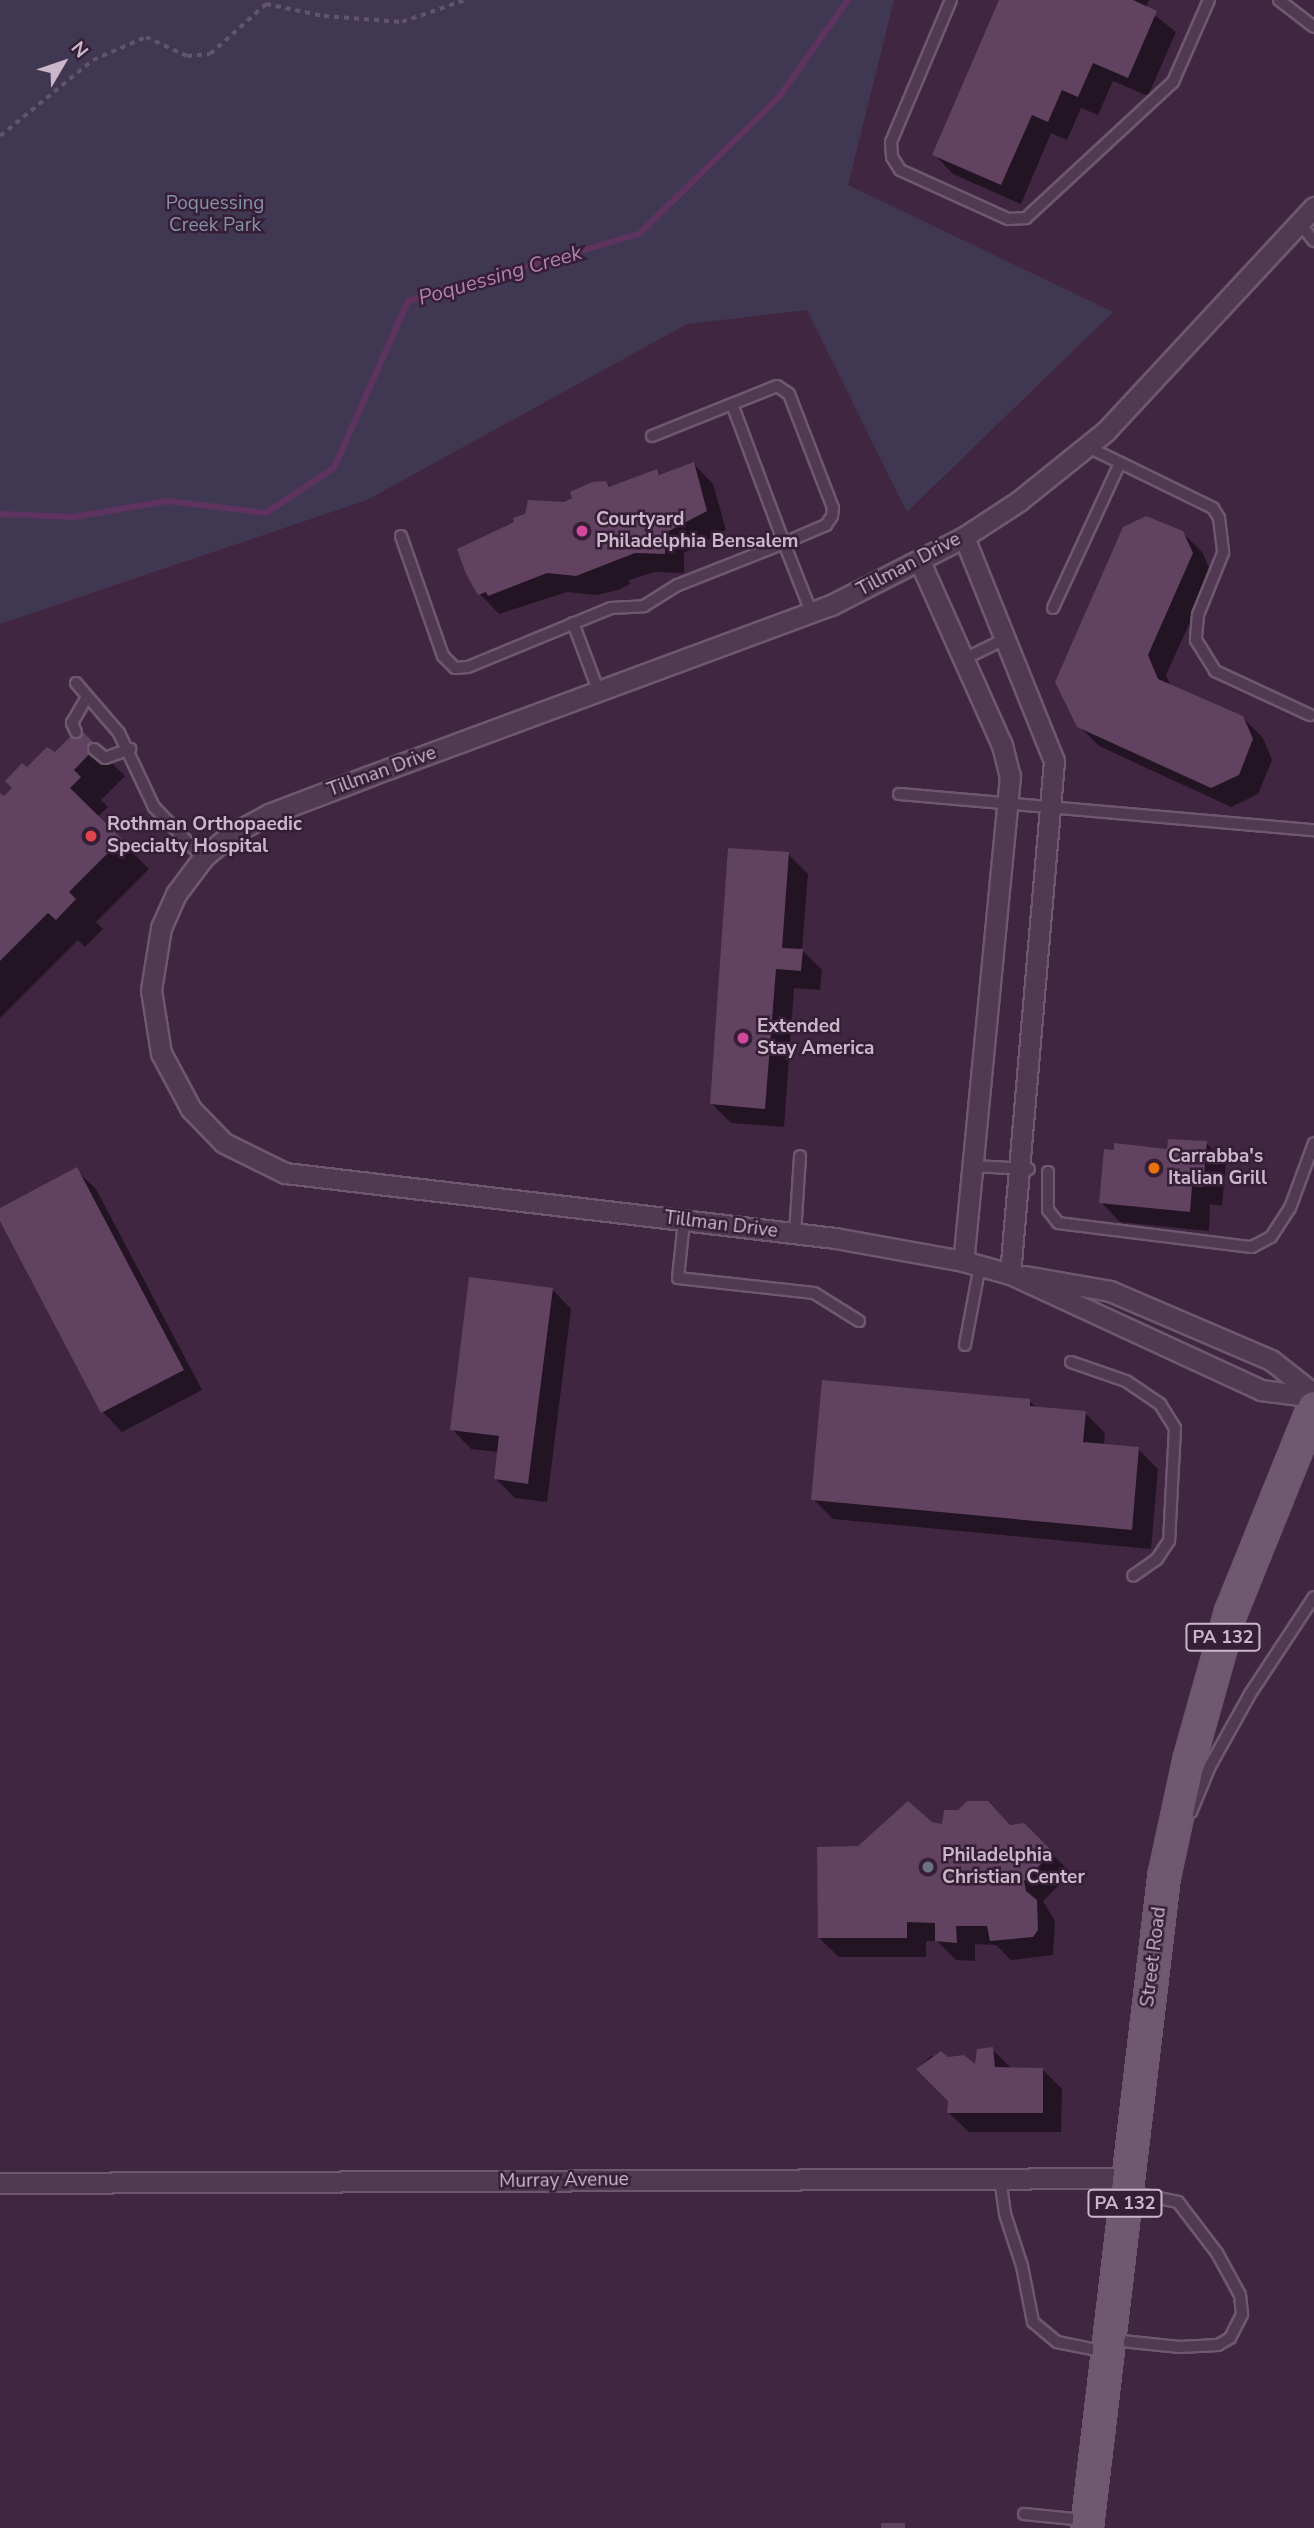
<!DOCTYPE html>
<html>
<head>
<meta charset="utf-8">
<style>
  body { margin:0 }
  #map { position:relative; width:1314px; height:2528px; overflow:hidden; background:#412641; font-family:"Nunito Sans",sans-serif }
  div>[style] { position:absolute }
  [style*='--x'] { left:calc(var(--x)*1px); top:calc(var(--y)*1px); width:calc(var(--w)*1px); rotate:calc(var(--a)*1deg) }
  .green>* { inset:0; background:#403852 }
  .shadow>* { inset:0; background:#0007 }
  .stream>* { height:6px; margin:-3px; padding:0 3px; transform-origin:3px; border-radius:3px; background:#5f335f }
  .building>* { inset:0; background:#614261; transform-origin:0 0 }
  .path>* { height:3.5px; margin-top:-1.75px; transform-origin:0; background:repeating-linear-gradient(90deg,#61546c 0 5px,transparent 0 10px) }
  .roads { filter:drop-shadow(2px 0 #6e586e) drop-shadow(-2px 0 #6e586e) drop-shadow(0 2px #6e586e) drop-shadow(0 -2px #6e586e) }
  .lane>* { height:10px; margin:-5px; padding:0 5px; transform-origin:5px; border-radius:5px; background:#513a51 }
  .street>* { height:19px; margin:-9.5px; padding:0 9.5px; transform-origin:9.5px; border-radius:9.5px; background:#513a51 }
  .primary>* { height:30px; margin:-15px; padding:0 15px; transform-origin:15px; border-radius:15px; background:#705871 }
  .dots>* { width:19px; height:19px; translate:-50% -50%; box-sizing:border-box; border:4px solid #361f36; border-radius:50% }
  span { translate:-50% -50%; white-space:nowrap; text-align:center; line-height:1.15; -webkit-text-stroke:5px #361f36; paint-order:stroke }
  .shield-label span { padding:2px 5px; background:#361f36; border:2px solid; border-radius:5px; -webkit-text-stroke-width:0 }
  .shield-label { font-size:18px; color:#cbb7ca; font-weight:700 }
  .park-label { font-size:19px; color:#8492ab }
  .poi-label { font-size:19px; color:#cbb7ca; font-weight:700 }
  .left { translate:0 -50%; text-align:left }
  .street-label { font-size:19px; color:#cbb7ca }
  .water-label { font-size:21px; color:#b27fb2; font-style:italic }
  .north { position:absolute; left:28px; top:28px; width:70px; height:70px; -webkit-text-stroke:5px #361f36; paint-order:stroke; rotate:51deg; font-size:19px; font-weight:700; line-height:28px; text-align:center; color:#cbb7ca }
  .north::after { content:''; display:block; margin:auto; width:24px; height:32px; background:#cbb7ca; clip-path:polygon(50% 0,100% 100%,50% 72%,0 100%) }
</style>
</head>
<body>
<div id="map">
  <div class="green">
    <i style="clip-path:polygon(0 0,894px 0,848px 185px,1113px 312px,907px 512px,807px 310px,687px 324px,367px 500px,0 624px)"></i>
  </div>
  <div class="shadow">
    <i style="clip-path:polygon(1001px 0,1149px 0,1146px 8px,1176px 32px,1148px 96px,1113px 81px,1098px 115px,1081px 108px,1067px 140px,1051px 133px,1021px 204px,953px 174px,934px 154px)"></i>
    <i style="clip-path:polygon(694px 464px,713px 484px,726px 530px,684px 553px,684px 573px,655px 572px,629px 580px,630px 584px,618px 590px,597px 595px,567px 592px,499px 614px,480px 594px,564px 504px,606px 482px,611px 488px,656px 471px,662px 476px)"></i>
    <i style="clip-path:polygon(1182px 532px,1202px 552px,1212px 574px,1166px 675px,1171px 687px,1242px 717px,1263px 738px,1272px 760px,1258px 794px,1231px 807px,1099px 746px,1079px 726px)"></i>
    <i style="clip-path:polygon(79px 731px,125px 776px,101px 800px,108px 807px,97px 817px,149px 869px,96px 922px,103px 929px,85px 947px,78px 940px,0 1018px,0 795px,4px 799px,27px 770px,55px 754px)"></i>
    <i style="clip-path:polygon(788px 854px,808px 874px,802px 950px,822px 970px,820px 990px,794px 988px,784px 1127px,731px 1123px,712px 1104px)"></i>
    <i style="clip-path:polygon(1206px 1143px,1226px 1162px,1222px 1206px,1210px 1204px,1209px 1231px,1120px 1222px,1101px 1202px,1168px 1151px)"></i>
    <i style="clip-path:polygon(76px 1170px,96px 1189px,202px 1390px,122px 1432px,103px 1412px,0 1218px,0 1210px)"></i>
    <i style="clip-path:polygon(552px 1289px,571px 1309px,547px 1502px,515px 1498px,495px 1478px,499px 1452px,471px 1449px,452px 1429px)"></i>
    <i style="clip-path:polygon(1029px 1401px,1037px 1408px,1085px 1413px,1105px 1433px,1104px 1446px,1138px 1449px,1158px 1469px,1151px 1549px,833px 1519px,813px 1499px)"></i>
    <i style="clip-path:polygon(931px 1824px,1023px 1825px,1071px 1873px,1043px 1901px,1055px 1921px,1053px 1955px,1011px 1960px,996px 1945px,975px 1944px,975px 1961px,956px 1960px,937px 1941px,926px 1941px,926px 1957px,839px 1957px,819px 1938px,859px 1847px)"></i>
    <i style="clip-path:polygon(992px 2049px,1012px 2069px,1042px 2069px,1062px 2089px,1061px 2132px,969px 2132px,949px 2113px,950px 2100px,918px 2069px,931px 2056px,976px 2068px)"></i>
  </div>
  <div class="stream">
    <i style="--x:0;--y:514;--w:74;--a:2.3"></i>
    <i style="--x:74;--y:517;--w:95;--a:-9.7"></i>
    <i style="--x:168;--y:501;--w:99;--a:7"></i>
    <i style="--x:266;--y:513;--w:82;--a:-33.5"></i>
    <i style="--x:334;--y:468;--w:183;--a:-66.1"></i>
    <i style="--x:408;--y:301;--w:241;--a:-16.2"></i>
    <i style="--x:639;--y:234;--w:196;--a:-44.4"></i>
    <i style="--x:779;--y:97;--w:119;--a:-54.6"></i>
  </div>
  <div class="building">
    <i style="clip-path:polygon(999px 0,1133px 0,1157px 11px,1128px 78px,1093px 63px,1078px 97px,1062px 90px,1048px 122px,1032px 115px,1001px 185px,932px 155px)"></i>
    <i style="clip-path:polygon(694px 462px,707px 511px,665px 533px,665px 554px,635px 553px,576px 576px,547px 573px,488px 596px,486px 592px,478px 595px,466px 574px,457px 549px,514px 522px,513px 518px,525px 514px,528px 500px,564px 502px,572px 498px,570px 492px,592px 482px,606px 481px,609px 487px,657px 469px,659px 475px)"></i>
    <i style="clip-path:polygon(1146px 516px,1183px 531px,1193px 553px,1148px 655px,1158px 679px,1243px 716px,1253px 739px,1239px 775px,1211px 788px,1077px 727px,1055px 682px,1123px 527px)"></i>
    <i style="clip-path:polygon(79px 728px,97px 746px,74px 770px,81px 777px,70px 788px,122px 839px,69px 892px,76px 899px,56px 920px,48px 913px,0 961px,0 793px,4px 796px,12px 788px,5px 781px,22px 763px,27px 767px,47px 747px,55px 752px)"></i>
    <i style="clip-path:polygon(728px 848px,789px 852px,782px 948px,803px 949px,801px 971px,776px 969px,765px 1109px,710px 1104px)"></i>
    <i style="clip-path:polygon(1168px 1139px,1207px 1141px,1203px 1187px,1192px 1186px,1190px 1212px,1099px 1203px,1104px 1149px,1114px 1150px,1114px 1143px,1167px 1149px)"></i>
    <i style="clip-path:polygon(77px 1167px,184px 1370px,101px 1413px,0 1221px,0 1208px)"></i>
    <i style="clip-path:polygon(469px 1277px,553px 1288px,528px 1484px,494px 1479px,499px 1436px,450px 1430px)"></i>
    <i style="clip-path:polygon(822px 1380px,1030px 1399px,1030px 1406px,1086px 1411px,1083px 1442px,1139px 1447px,1132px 1530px,811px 1500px)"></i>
    <i style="clip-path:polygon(908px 1801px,932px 1822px,942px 1824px,944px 1810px,958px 1810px,967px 1801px,988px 1801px,1010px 1825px,1024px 1823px,1053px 1852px,1024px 1881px,1026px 1891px,1037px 1900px,1038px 1930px,1033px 1937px,990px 1941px,987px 1926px,956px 1926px,957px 1943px,935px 1941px,935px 1923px,907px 1922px,907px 1938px,818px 1938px,817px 1847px,858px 1846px)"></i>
    <i style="clip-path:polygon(993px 2047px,995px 2067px,1043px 2068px,1043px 2113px,947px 2113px,948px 2101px,916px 2069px,941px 2051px,948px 2057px,964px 2055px,975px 2064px,977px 2049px)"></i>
    <i style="left:881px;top:2523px;width:24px;height:5px"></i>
  </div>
  <div class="path">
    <i style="--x:0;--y:136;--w:120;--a:-39.3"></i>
    <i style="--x:93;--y:60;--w:58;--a:-23.5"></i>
    <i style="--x:146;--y:37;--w:45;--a:24.9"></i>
    <i style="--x:187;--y:56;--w:23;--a:-5"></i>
    <i style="--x:210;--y:54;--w:75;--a:-41.8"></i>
    <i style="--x:266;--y:4;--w:59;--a:11.7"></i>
    <i style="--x:324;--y:16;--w:78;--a:4.4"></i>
    <i style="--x:402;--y:22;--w:67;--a:-19.2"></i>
  </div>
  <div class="roads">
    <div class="lane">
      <i style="--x:951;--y:0;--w:154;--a:112.9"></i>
      <i style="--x:891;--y:142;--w:15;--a:86"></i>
      <i style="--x:892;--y:157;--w:15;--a:58"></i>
      <i style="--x:900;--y:170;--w:119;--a:24.4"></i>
      <i style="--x:1008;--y:219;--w:18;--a:-3"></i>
      <i style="--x:1026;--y:218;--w:200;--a:-42.8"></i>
      <i style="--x:1173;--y:82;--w:90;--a:-66.3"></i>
      <i style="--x:1279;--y:0;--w:44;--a:37.6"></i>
      <i style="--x:1299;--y:222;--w:24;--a:52"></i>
      <i style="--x:652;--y:436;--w:86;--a:-21.8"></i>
      <i style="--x:1088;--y:447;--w:139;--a:26"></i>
      <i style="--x:1213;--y:508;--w:12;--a:59"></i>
      <i style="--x:1219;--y:518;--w:35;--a:83"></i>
      <i style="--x:1223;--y:553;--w:67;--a:112"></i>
      <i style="--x:1198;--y:615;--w:25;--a:95"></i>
      <i style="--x:1196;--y:640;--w:36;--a:58"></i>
      <i style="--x:1215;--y:671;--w:105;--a:24.9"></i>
      <i style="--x:401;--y:536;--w:127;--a:70.7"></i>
      <i style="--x:443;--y:656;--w:17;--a:45"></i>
      <i style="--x:455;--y:668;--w:13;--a:-4"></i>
      <i style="--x:468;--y:667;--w:155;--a:-22.4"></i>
      <i style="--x:611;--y:608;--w:33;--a:-3"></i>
      <i style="--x:644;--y:606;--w:40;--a:-32"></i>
      <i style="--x:678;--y:585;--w:114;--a:-21.6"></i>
      <i style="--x:784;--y:543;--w:46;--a:-23.2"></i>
      <i style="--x:826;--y:525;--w:11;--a:-56"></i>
      <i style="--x:832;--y:516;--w:8;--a:-83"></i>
      <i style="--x:833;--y:508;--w:122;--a:-111.1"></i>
      <i style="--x:789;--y:394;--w:14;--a:-146"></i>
      <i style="--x:777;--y:386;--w:48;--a:158.2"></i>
      <i style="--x:732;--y:404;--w:148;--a:69.5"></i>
      <i style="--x:784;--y:543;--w:74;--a:68.6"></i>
      <i style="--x:1053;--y:608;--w:160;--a:-65.2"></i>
      <i style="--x:573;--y:623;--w:74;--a:69.4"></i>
      <i style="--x:964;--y:659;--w:48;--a:-26"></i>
      <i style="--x:76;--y:683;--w:66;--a:49.3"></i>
      <i style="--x:119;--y:733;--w:82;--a:64.7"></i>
      <i style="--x:154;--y:807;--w:71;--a:46.1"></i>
      <i style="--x:76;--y:732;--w:10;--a:-114"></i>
      <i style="--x:72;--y:723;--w:28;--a:-60"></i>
      <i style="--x:94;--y:749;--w:14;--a:39"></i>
      <i style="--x:105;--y:758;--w:27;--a:-20"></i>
      <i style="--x:899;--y:794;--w:417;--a:5"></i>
      <i style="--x:973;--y:1166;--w:56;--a:3.1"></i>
      <i style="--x:1048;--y:1172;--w:38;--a:90"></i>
      <i style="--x:1048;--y:1210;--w:16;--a:52"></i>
      <i style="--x:1058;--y:1223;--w:195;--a:7.1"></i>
      <i style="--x:1252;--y:1247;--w:21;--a:-28"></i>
      <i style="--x:1271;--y:1237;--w:35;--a:-57"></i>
      <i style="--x:1290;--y:1208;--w:69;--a:-69.7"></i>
      <i style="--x:684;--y:1221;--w:57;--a:96"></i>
      <i style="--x:678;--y:1278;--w:137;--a:6.3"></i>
      <i style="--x:814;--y:1293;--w:53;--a:31.9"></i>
      <i style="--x:795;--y:1234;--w:78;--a:-86.3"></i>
      <i style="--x:965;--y:1345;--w:81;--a:-79.4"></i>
      <i style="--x:1071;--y:1362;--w:58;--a:19.1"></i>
      <i style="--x:1126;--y:1381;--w:41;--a:34.1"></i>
      <i style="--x:1160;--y:1404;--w:28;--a:58"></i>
      <i style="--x:1175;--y:1428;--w:113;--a:93"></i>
      <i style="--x:1169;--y:1541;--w:22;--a:124"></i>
      <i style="--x:1157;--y:1559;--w:29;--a:145"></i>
      <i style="--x:1191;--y:1812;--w:50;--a:-67.6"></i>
      <i style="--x:1210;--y:1766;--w:82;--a:-60.9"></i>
      <i style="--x:1250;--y:1694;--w:116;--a:-56.6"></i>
      <i style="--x:1000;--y:2178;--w:36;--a:82"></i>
      <i style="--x:1005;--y:2214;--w:55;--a:71.9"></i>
      <i style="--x:1022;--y:2266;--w:57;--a:78.9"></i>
      <i style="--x:1033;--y:2322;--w:31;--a:40"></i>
      <i style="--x:1057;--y:2342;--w:50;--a:11.5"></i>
      <i style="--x:1112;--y:2340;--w:68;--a:5.9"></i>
      <i style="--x:1180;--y:2347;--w:38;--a:-3"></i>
      <i style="--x:1218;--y:2345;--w:14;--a:-30"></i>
      <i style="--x:1230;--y:2338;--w:27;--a:-63"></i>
      <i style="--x:1242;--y:2314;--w:19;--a:-96"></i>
      <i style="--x:1240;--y:2295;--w:48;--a:-118.7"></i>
      <i style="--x:1217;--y:2253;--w:64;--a:-127.4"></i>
      <i style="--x:1178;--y:2202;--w:49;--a:-168.2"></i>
      <i style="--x:1024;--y:2514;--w:60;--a:5.7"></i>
    </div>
    <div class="street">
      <i style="--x:1314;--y:207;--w:306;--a:132.9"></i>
      <i style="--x:1106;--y:431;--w:112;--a:141.2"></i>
      <i style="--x:1019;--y:501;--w:66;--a:146.8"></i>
      <i style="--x:964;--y:537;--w:149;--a:152.9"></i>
      <i style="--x:831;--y:605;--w:493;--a:159.7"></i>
      <i style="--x:369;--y:776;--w:107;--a:159.2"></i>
      <i style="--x:269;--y:814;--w:44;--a:151.7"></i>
      <i style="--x:230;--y:835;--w:35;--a:140"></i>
      <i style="--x:203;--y:858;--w:45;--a:126.9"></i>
      <i style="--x:176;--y:894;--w:37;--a:114"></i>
      <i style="--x:161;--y:928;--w:63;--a:99.2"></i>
      <i style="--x:151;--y:990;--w:64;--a:81"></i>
      <i style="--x:161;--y:1053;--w:64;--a:61.8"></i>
      <i style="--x:191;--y:1109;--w:47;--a:45.9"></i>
      <i style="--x:224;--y:1143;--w:68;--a:26.2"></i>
      <i style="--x:285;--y:1173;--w:554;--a:6.74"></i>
      <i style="--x:835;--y:1238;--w:130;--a:10.2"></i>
      <i style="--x:963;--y:1261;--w:49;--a:15.5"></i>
      <i style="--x:1010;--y:1274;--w:277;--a:24.8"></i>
      <i style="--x:1261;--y:1390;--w:53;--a:7.5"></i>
      <i style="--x:964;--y:537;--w:241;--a:68.1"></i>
      <i style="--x:1054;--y:761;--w:515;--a:94.9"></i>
      <i style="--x:920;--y:562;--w:201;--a:65.9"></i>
      <i style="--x:1002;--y:745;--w:32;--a:76"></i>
      <i style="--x:1010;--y:776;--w:487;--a:95.5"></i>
      <i style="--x:1025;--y:1276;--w:86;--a:10"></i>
      <i style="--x:1110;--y:1291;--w:175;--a:23.2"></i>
      <i style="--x:1271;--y:1360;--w:55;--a:38.3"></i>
      <i style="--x:0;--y:2183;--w:1128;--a:-0.25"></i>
    </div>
    <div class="primary">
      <i style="--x:1087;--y:2528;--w:656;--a:-83.25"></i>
      <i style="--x:1164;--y:1877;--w:119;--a:-77.8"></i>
      <i style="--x:1189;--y:1761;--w:155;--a:-74.3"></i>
      <i style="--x:1231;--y:1612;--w:221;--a:-68"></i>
    </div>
  </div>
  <div class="dots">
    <i style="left:582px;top:531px;background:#d1479c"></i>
    <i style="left:91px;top:836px;background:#e0444e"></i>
    <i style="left:743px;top:1038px;background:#d1479c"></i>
    <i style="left:1154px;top:1168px;background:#e8710a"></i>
    <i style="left:928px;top:1867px;background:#6b7280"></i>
  </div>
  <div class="shield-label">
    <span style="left:1223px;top:1637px">PA 132</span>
    <span style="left:1125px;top:2203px">PA 132</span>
  </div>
  <div class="park-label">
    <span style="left:215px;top:215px">Poquessing<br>Creek Park</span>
  </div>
  <div class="poi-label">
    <span class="left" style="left:596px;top:531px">Courtyard<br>Philadelphia Bensalem</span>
    <span class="left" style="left:107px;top:836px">Rothman Orthopaedic<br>Specialty Hospital</span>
    <span class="left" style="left:757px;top:1038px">Extended<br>Stay America</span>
    <span class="left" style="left:1168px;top:1168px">Carrabba's<br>Italian Grill</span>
    <span class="left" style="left:942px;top:1867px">Philadelphia<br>Christian Center</span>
  </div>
  <div class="street-label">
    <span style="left:909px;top:565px;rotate:-28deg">Tillman Drive</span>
    <span style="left:382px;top:772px;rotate:-20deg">Tillman Drive</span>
    <span style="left:721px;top:1225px;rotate:7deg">Tillman Drive</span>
    <span style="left:1154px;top:1957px;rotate:-83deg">Street Road</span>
    <span style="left:564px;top:2181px;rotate:-1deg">Murray Avenue</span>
  </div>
  <div class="water-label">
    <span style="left:500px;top:275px;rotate:-16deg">Poquessing Creek</span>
  </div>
  <div class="north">N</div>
</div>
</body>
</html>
